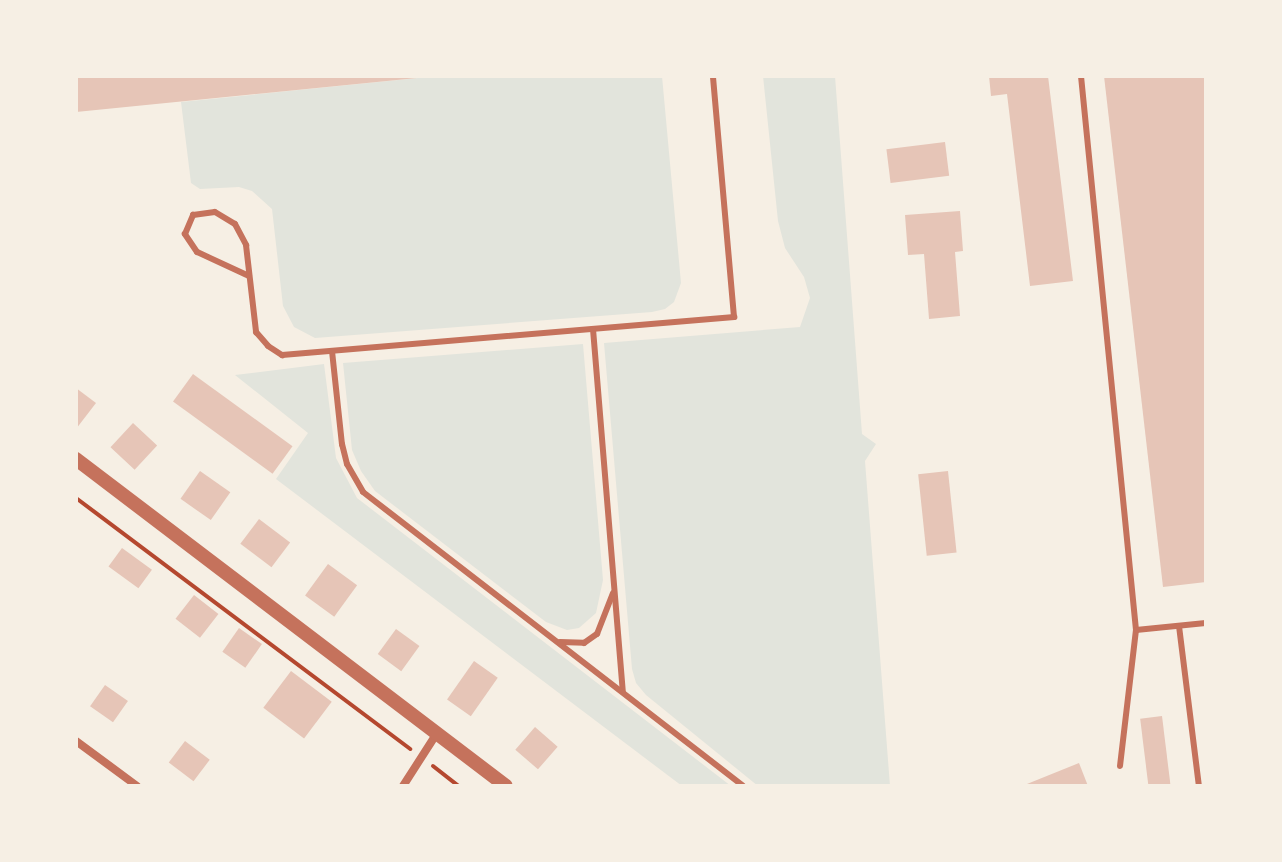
<!DOCTYPE html>
<html>
<head>
<meta charset="utf-8">
<style>
  body { margin:0 }
  #map { position:relative; width:1282px; height:862px; overflow:hidden; background:#f6efe4; font-family:"Work Sans",sans-serif }
  div>[style] { position:absolute }
  [style*='--x'] { left:calc(var(--x)*1px); top:calc(var(--y)*1px); width:calc(var(--w)*1px); rotate:calc(var(--a)*1deg) }
  .green>* { inset:0; background:#e2e4dc }
  .building>* { inset:0; background:#e6c5b7; transform-origin:0 0 }
  .path>* { height:4px; margin:-2px; padding:0 2px; transform-origin:2px; border-radius:2px; background:#b5482f }
  .service>* { height:6px; margin:-3px; padding:0 3px; transform-origin:3px; border-radius:3px; background:#c5725c }
  .minor>* { height:8px; margin:-4px; padding:0 4px; transform-origin:4px; border-radius:4px; background:#c5725c }
  .tertiary>* { height:14px; margin:-7px; padding:0 7px; transform-origin:7px; border-radius:7px; background:#c5725c }
  span { translate:-50% -50%; white-space:nowrap; text-align:center; line-height:1.15; -webkit-text-stroke:6px #f6efe4; paint-order:stroke }
  .frame { position:absolute; inset:0; border:78px solid #f6efe4; pointer-events:none }
</style>
</head>
<body>
<div id="map">
  <div class="green">
    <i style="clip-path:polygon(438px 76px,662px 76px,681px 283px,674px 302px,665px 309px,652px 312px,315px 338px,294px 327px,283px 306px,272px 209px,252px 191px,239px 187px,200px 189px,191px 183px,181px 102px)"></i>
    <i style="clip-path:polygon(763px 76px,835px 76px,862px 434px,876px 444px,865px 461px,890px 786px,758px 786px,646px 695px,636px 683px,632px 669px,604px 343px,800px 327px,810px 298px,804px 277px,785px 248px,778px 221px)"></i>
    <i style="clip-path:polygon(583px 344px,603px 580px,596px 613px,579px 628px,567px 630px,546px 622px,375px 491px,361px 471px,352px 450px,343px 363px)"></i>
    <i style="clip-path:polygon(324px 364px,336px 458px,357px 498px,731px 786px,682px 786px,276px 479px,308px 433px,235px 375px)"></i>
  </div>
  <div class="building">
    <i style="clip-path:polygon(76px 76px,417px 76px,417px 78px,76px 112px)"></i>
    <i style="clip-path:polygon(989px 76px,1048px 76px,1073px 281px,1030px 286px,1007px 94px,991px 96px)"></i>
    <i style="clip-path:polygon(1104px 76px,1206px 76px,1206px 582px,1163px 587px)"></i>
    <i style="left:945px;top:142px;width:34px;height:59px;rotate:83deg"></i>
    <i style="clip-path:polygon(960px 211px,963px 251px,955px 252px,960px 316px,929px 319px,924px 254px,908px 255px,905px 215px)"></i>
    <i style="left:193px;top:374px;width:123px;height:34px;rotate:36deg"></i>
    <i style="clip-path:polygon(76px 388px,96px 403px,76px 429px)"></i>
    <i style="left:133px;top:423px;width:33px;height:33px;rotate:43deg"></i>
    <i style="left:200px;top:471px;width:37px;height:34px;rotate:35deg"></i>
    <i style="left:948px;top:471px;width:82px;height:30px;rotate:84deg"></i>
    <i style="left:259px;top:519px;width:39px;height:31px;rotate:37deg"></i>
    <i style="left:122px;top:548px;width:37px;height:23px;rotate:36deg"></i>
    <i style="left:328px;top:564px;width:36px;height:39px;rotate:36deg"></i>
    <i style="left:194px;top:595px;width:31px;height:30px;rotate:38deg"></i>
    <i style="left:239px;top:628px;width:28px;height:29px;rotate:35deg"></i>
    <i style="left:396px;top:629px;width:29px;height:31px;rotate:36deg"></i>
    <i style="left:474px;top:661px;width:29px;height:47px;rotate:35deg"></i>
    <i style="left:291px;top:671px;width:51px;height:46px;rotate:37deg"></i>
    <i style="left:105px;top:685px;width:28px;height:26px;rotate:35deg"></i>
    <i style="left:1162px;top:716px;width:71px;height:22px;rotate:83deg"></i>
    <i style="left:535px;top:727px;width:30px;height:30px;rotate:41deg"></i>
    <i style="left:185px;top:741px;width:31px;height:27px;rotate:37deg"></i>
    <i style="clip-path:polygon(1079px 763px,1088px 786px,1022px 786px)"></i>
  </div>
  <div class="path">
    <i style="--x:76;--y:498;--w:418;--a:36.9"></i>
    <i style="--x:433;--y:766;--w:33;--a:38"></i>
  </div>
  <div class="service">
    <i style="--x:1081;--y:76;--w:557;--a:84.33"></i>
    <i style="--x:1136;--y:630;--w:70;--a:-5.7"></i>
    <i style="--x:249;--y:276;--w:57;--a:-155.2"></i>
    <i style="--x:197;--y:252;--w:22;--a:-124"></i>
    <i style="--x:185;--y:234;--w:21;--a:-67"></i>
    <i style="--x:193;--y:215;--w:22;--a:-8"></i>
    <i style="--x:215;--y:212;--w:23;--a:31"></i>
    <i style="--x:235;--y:224;--w:24;--a:62"></i>
    <i style="--x:246;--y:245;--w:88;--a:83.4"></i>
    <i style="--x:256;--y:332;--w:18;--a:49"></i>
    <i style="--x:268;--y:346;--w:17;--a:33"></i>
    <i style="--x:282;--y:355;--w:454;--a:-4.8"></i>
    <i style="--x:734;--y:317;--w:242;--a:-95"></i>
    <i style="--x:593;--y:329;--w:364;--a:85.3"></i>
    <i style="--x:332;--y:351;--w:94;--a:83.9"></i>
    <i style="--x:342;--y:444;--w:21;--a:76"></i>
    <i style="--x:347;--y:464;--w:32;--a:60"></i>
    <i style="--x:363;--y:492;--w:480;--a:37.7"></i>
    <i style="--x:1179;--y:626;--w:161;--a:82.9"></i>
    <i style="--x:560;--y:642;--w:24;--a:2"></i>
    <i style="--x:584;--y:643;--w:16;--a:-35"></i>
    <i style="--x:597;--y:634;--w:44;--a:-68.7"></i>
    <i style="--x:1120;--y:766;--w:137;--a:-83.3"></i>
  </div>
  <div class="minor">
    <i style="--x:76;--y:741;--w:76;--a:36.4"></i>
    <i style="--x:403;--y:786;--w:63;--a:-57.3"></i>
  </div>
  <div class="tertiary">
    <i style="--x:76;--y:459;--w:540;--a:37.25"></i>
  </div>
  <div class="frame"></div>
</div>
</body>
</html>
